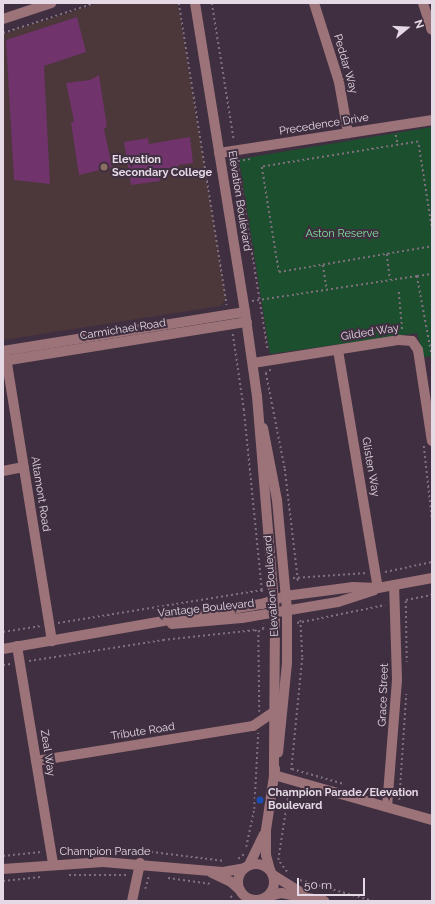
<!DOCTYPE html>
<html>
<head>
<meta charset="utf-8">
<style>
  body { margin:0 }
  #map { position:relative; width:435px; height:904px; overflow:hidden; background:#402f40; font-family:Raleway,sans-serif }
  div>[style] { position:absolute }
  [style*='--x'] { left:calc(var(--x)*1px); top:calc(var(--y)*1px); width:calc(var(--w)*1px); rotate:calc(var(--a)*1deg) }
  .education>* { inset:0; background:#4c373a }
  .green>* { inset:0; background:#1b4f2d }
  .building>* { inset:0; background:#70336b }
  .path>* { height:1.5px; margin-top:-0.75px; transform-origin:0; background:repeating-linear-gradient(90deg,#7f707f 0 2px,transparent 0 5px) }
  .minor>* { height:10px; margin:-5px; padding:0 5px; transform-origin:5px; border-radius:5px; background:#9b7379 }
  .minor>.ring { margin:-5px; padding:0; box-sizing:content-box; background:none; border:10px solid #9b7379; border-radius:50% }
  .dots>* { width:11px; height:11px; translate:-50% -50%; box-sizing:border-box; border:2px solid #402f40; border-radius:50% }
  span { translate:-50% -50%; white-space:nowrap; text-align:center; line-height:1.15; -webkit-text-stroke:4px #402f40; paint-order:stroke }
  .street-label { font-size:11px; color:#e4d9e4 }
  .poi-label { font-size:11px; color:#e4d9e4; font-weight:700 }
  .left { translate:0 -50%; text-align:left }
  .park-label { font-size:11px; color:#7ce59a }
  .frame { position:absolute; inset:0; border:4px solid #e4d9e4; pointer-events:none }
  .north { position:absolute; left:387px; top:8px; width:40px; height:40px; -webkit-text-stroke:3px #402f40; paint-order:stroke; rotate:72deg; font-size:11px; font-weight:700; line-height:16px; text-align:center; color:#e4d9e4 }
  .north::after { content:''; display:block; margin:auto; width:14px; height:18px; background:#e4d9e4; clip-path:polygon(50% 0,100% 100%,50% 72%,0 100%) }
  .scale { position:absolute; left:297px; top:878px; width:68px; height:18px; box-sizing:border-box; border:2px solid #e4d9e4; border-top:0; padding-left:5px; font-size:12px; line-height:14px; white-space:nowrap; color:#e4d9e4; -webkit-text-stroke:3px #402f40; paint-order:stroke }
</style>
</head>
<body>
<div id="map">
  <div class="education">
    <i style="clip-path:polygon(99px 3px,178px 3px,226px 299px,220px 306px,3px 340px,3px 34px)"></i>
  </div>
  <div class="green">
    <i style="clip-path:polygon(432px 127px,432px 366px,430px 356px,424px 357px,417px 333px,270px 354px,239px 159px)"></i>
  </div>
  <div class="building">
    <i style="clip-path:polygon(77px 17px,86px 52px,44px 66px,50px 184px,14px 180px,6px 40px)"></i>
    <i style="clip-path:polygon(99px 75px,107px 127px,104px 129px,112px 167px,79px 175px,71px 123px,74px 121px,66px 83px,90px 80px)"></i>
    <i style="clip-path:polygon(190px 137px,193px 163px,178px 165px,179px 170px,159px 173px,160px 181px,131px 185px,124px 142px,148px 138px,149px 144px)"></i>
  </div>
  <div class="path">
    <i style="--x:3;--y:3;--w:2;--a:0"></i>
    <i style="--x:179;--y:3;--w:306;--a:81"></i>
    <i style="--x:212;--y:3;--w:140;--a:80.9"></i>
    <i style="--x:3;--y:33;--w:97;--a:-18.1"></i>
    <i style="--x:396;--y:135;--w:10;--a:79"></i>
    <i style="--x:237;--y:159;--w:194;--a:80.8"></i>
    <i style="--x:238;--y:161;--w:12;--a:-9"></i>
    <i style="--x:432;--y:231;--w:90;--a:-98.9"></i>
    <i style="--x:418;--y:142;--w:158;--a:170.9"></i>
    <i style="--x:262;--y:167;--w:106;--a:80.8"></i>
    <i style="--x:279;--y:272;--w:155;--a:-9.6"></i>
    <i style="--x:387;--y:254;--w:26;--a:83"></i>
    <i style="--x:323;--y:265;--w:26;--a:81"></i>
    <i style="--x:417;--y:276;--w:15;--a:-8"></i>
    <i style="--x:399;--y:292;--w:38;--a:85"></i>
    <i style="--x:252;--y:301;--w:167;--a:-8.6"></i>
    <i style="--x:417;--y:276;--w:81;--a:79.4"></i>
    <i style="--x:233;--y:334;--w:76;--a:81.7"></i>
    <i style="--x:244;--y:409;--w:182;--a:84.3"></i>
    <i style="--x:271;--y:370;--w:6;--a:149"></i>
    <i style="--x:266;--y:373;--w:98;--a:78.8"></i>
    <i style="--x:285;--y:469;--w:111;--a:83.3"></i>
    <i style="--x:298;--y:579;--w:5;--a:101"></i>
    <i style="--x:424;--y:446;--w:73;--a:83.7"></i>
    <i style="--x:385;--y:572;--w:48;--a:-12"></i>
    <i style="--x:293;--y:578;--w:74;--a:-3.9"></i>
    <i style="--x:406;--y:600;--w:26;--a:-11"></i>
    <i style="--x:406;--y:601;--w:61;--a:89.1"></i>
    <i style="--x:58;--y:623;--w:207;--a:-9.2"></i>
    <i style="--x:262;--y:590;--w:4;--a:90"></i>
    <i style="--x:297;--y:623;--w:90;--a:-11.6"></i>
    <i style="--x:3;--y:632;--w:38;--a:-9"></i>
    <i style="--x:29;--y:661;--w:136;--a:-8.9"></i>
    <i style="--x:163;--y:640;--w:93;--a:-6.2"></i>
    <i style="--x:255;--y:630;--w:4;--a:34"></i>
    <i style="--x:3;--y:665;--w:8;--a:-7"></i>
    <i style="--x:259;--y:712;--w:80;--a:-90.7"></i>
    <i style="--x:258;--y:632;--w:6;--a:-31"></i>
    <i style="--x:263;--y:629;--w:5;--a:-90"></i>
    <i style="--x:292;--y:769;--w:54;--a:16.1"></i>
    <i style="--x:291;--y:770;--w:114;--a:-84.4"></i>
    <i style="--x:302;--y:657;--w:39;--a:-93"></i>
    <i style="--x:399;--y:800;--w:106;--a:-86.2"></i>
    <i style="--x:255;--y:801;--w:4;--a:0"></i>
    <i style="--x:246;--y:847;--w:39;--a:-78"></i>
    <i style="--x:254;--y:809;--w:76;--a:-87"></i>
    <i style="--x:61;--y:850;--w:75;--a:0"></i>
    <i style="--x:136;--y:850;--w:89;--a:7.1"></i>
    <i style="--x:3;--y:856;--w:38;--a:-6"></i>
    <i style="--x:238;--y:859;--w:8;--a:-40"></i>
    <i style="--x:287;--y:872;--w:15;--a:-127"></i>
    <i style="--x:278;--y:860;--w:72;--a:-81.2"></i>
    <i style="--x:69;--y:875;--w:60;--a:0"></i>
    <i style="--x:168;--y:878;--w:44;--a:7.8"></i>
    <i style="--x:300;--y:880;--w:76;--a:16"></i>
    <i style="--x:3;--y:881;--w:38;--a:-6"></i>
    <i style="--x:145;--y:889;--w:14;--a:-73"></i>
    <i style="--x:231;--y:896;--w:6;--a:59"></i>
  </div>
  <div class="minor">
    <i style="--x:195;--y:3;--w:313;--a:80.8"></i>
    <i style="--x:245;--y:312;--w:85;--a:81.9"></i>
    <i style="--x:257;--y:396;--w:221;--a:85.3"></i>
    <i style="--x:275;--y:616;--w:159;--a:90.4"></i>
    <i style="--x:314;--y:3;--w:83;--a:72.4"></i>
    <i style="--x:339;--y:82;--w:52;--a:80"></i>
    <i style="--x:423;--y:3;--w:28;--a:72"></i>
    <i style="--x:3;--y:19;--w:51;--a:-18.4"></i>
    <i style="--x:219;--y:153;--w:216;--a:-8.8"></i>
    <i style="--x:338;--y:350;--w:241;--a:80.5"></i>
    <i style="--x:3;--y:351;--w:245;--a:-9.2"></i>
    <i style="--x:5;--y:351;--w:294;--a:80.8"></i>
    <i style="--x:3;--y:361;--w:247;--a:-9.1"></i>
    <i style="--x:253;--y:363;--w:148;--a:-9"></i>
    <i style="--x:399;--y:340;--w:13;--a:4"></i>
    <i style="--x:412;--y:341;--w:11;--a:56"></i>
    <i style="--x:418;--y:350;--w:92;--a:81.3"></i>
    <i style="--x:263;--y:428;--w:73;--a:79"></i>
    <i style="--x:277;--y:500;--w:110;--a:84.8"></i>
    <i style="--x:287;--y:610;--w:53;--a:90"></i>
    <i style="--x:287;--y:663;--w:90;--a:95.7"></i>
    <i style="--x:3;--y:471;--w:21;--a:-11"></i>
    <i style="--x:172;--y:624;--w:70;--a:-4.9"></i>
    <i style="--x:242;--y:618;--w:97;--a:-9.5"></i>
    <i style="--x:338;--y:602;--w:38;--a:-18"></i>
    <i style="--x:17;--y:646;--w:221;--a:80.6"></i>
    <i style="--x:3;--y:649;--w:263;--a:-9.9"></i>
    <i style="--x:262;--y:604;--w:24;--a:-19"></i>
    <i style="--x:285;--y:596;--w:69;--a:-7.5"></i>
    <i style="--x:353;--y:587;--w:25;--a:2"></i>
    <i style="--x:378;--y:588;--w:55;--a:-10.5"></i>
    <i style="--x:36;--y:761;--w:220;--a:-9.2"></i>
    <i style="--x:253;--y:726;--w:25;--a:-34"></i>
    <i style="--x:274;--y:775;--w:164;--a:15.9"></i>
    <i style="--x:387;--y:807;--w:128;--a:-85.5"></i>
    <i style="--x:397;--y:679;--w:94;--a:-91.8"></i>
    <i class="ring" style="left:238px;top:864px;width:26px;height:26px"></i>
    <i style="--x:249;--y:865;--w:34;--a:-64"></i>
    <i style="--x:3;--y:869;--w:100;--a:-4"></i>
    <i style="--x:103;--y:862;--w:120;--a:4.8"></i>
    <i style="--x:223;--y:872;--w:22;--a:-10"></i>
    <i style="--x:270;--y:870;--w:16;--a:-105"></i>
    <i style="--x:266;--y:855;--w:25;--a:-90"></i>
    <i style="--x:266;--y:830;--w:62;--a:-81.6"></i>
    <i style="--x:212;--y:873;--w:21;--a:25"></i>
    <i style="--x:231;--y:882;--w:12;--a:42"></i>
    <i style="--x:273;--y:875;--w:34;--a:32"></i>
    <i style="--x:266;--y:897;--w:16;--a:-15"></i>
    <i style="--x:281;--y:893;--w:44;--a:10.5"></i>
    <i style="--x:132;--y:901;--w:39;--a:-78"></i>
  </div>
  <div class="dots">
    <i style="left:104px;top:167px;background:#8d6e63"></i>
    <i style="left:260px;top:800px;background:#1a4fb4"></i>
  </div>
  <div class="street-label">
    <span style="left:345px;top:64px;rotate:74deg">Peddar Way</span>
    <span style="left:324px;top:125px;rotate:-9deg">Precedence Drive</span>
    <span style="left:239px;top:201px;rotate:81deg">Elevation Boulevard</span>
    <span style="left:123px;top:330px;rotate:-9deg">Carmichael Road</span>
    <span style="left:370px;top:333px;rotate:-9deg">Gilded Way</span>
    <span style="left:370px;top:467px;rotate:80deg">Glisten Way</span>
    <span style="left:40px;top:494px;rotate:81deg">Altamont Road</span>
    <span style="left:272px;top:586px;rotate:-94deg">Elevation Boulevard</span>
    <span style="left:206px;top:609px;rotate:-6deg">Vantage Boulevard</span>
    <span style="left:384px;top:695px;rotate:-88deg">Grace Street</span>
    <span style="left:143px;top:732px;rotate:-9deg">Tribute Road</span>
    <span style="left:47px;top:753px;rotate:81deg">Zeal Way</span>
    <span style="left:105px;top:852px">Champion Parade</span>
  </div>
  <div class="poi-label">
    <span class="left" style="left:112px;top:167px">Elevation<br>Secondary College</span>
    <span class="left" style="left:268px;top:800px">Champion Parade/Elevation<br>Boulevard</span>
  </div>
  <div class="park-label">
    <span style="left:342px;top:234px">Aston Reserve</span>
  </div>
  <div class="frame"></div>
  <div class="north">N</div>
  <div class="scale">50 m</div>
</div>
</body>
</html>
